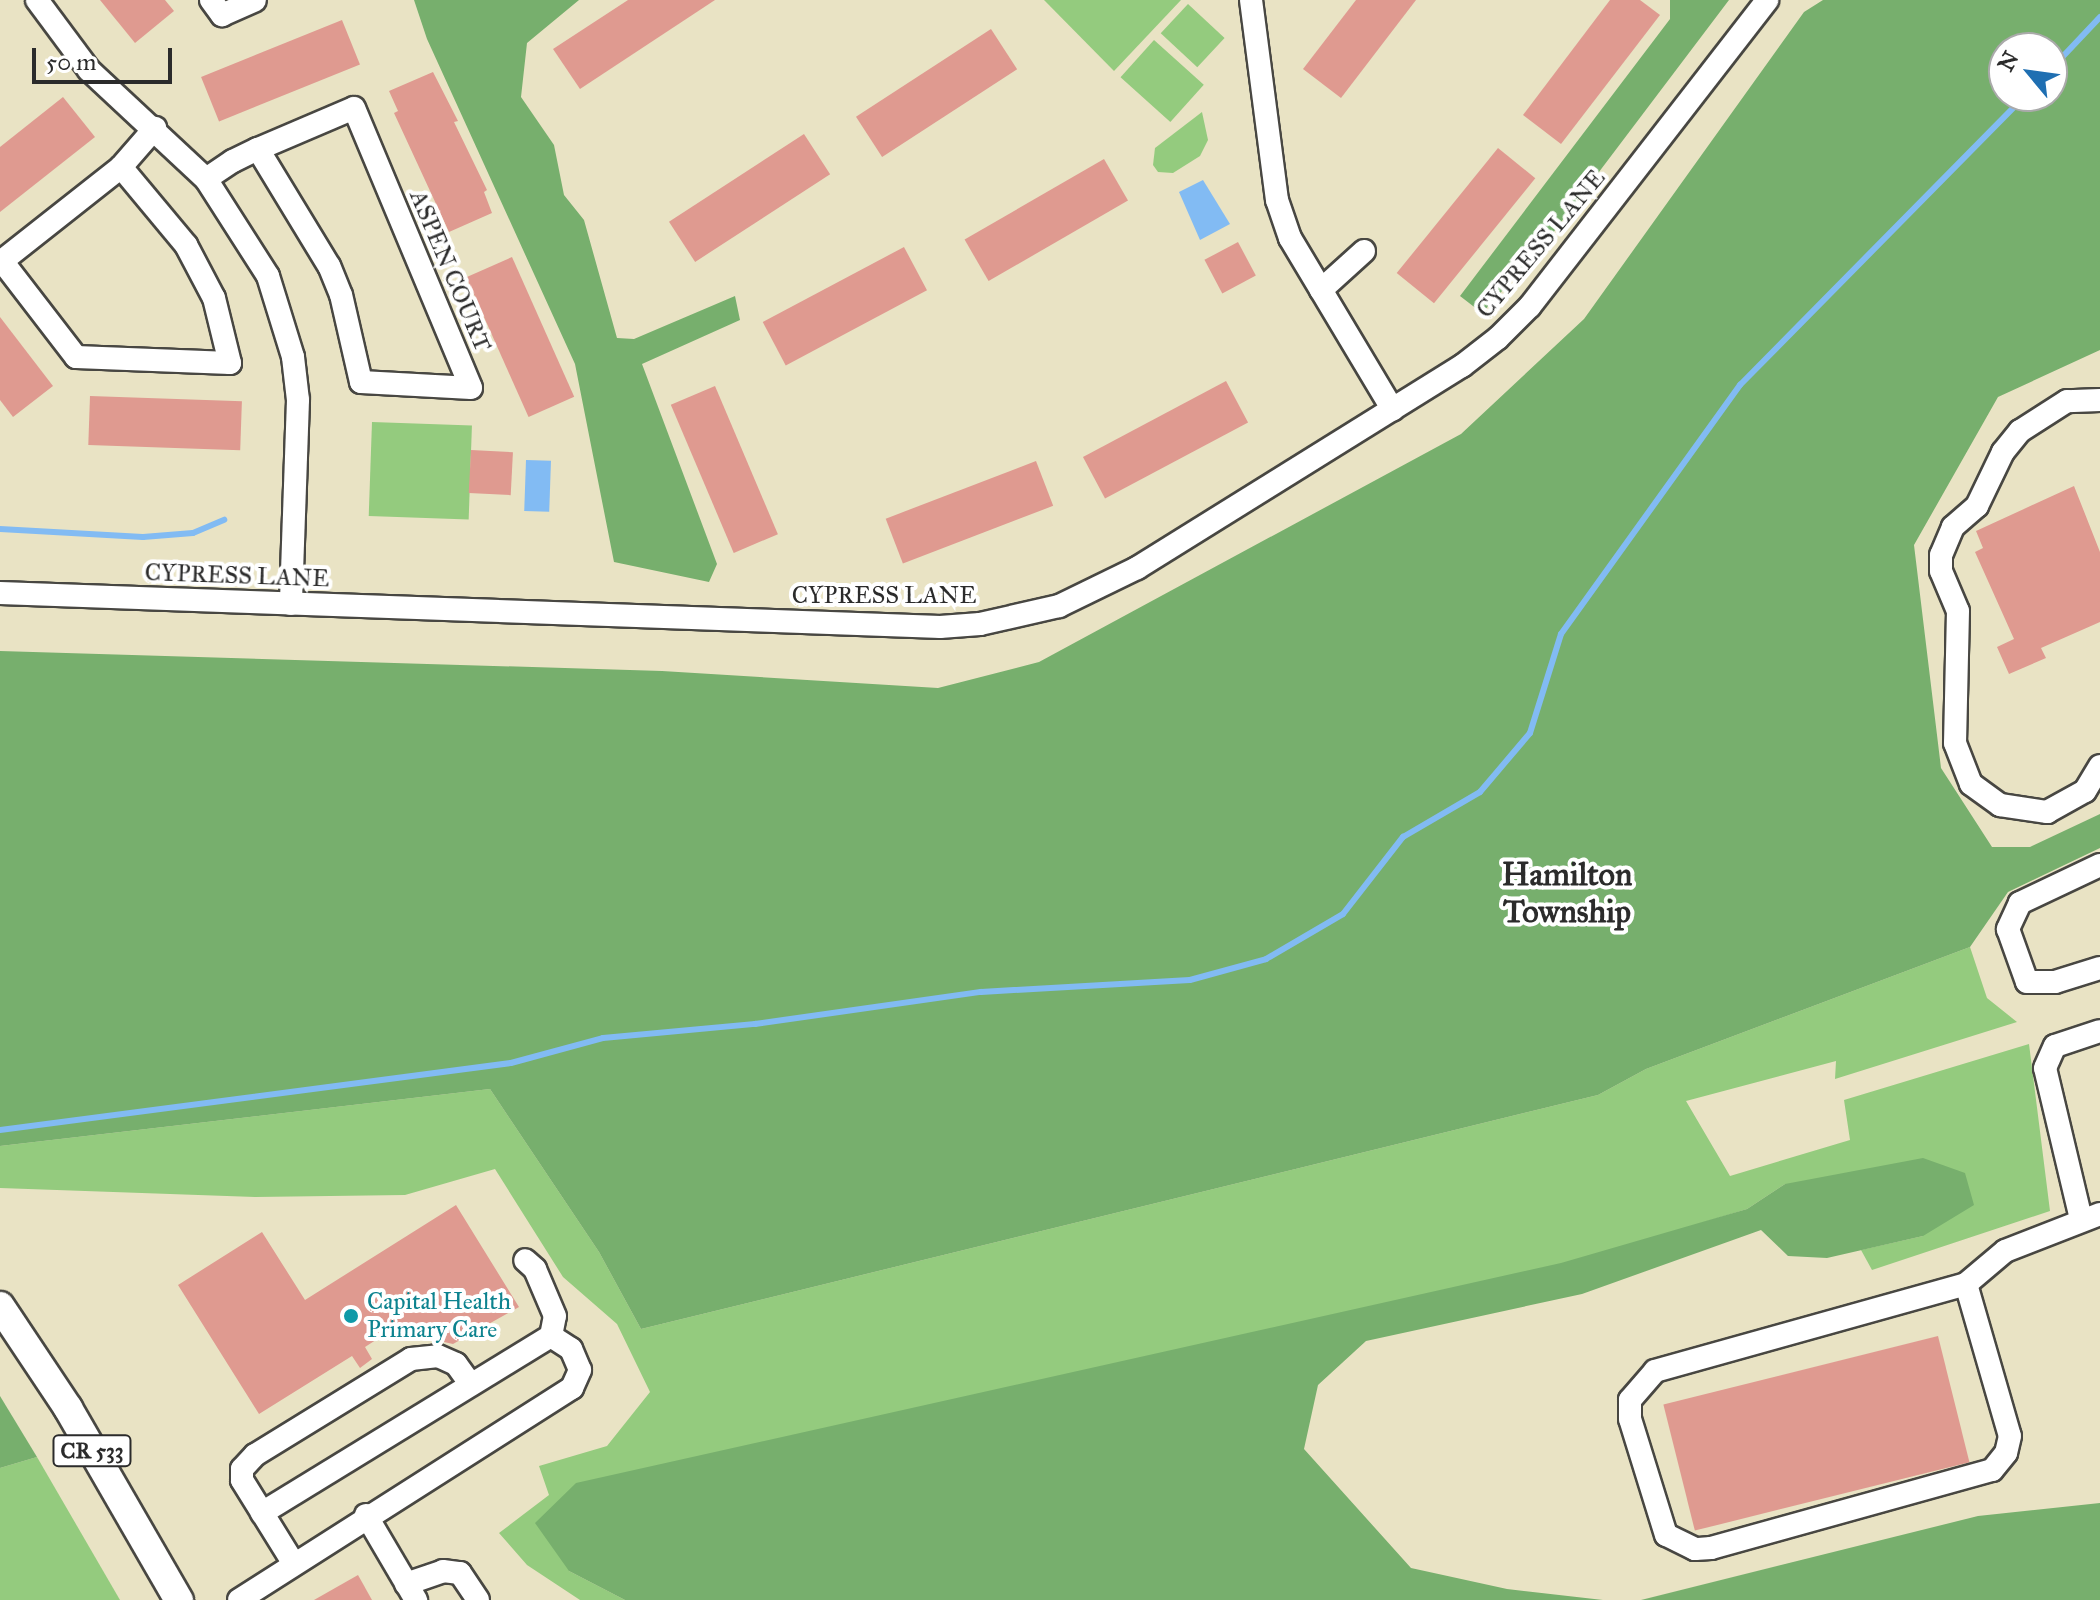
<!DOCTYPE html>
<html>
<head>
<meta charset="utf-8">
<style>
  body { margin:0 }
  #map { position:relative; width:2100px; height:1600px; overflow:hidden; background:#e9e3c4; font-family:"IM FELL Great Primer",serif }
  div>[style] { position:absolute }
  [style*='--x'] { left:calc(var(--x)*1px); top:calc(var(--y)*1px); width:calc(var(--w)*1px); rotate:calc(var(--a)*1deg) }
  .green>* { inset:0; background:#94cb7e; transform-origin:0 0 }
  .forest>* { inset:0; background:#77af6d }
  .water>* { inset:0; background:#82bbf3; transform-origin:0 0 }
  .stream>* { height:6px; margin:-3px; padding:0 3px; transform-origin:3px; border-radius:3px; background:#82bbf3 }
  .building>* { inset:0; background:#df9a90; transform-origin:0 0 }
  .roads { filter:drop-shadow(2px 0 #484742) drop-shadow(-2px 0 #484742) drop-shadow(0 2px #484742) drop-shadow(0 -2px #484742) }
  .minor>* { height:22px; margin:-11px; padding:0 11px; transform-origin:11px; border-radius:11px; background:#fff }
  .major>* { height:28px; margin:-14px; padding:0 14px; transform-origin:14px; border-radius:14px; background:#fff }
  .dots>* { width:22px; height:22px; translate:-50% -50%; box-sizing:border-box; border:4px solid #fff; border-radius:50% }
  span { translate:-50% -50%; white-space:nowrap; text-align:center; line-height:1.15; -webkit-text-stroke:8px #fff; paint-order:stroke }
  .shield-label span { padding:2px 6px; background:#fff; border:2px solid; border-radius:6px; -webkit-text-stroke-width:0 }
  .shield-label { font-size:22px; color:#2b2b2b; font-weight:700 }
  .street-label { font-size:24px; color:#2b2b2b }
  .culture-label { font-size:24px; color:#0d838f }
  .left { translate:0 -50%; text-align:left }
  .district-label { font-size:32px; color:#2b2b2b; font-weight:700 }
  .north { position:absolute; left:1988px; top:32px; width:80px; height:80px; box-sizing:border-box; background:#fff; border:2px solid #aaa; border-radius:50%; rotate:299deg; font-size:22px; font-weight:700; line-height:32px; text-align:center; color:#2b2b2b }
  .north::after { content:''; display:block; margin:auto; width:28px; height:36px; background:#1f6fb2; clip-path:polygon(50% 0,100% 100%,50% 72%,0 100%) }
  .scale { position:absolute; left:32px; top:48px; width:140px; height:36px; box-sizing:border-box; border:4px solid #2b2b2b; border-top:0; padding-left:10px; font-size:24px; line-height:28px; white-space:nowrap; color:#2b2b2b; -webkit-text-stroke:6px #fff; paint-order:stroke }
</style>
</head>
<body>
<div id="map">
  <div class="green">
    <i style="clip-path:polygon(1044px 0,1181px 0,1114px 71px)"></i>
    <i style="left:1188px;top:4px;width:50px;height:40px;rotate:43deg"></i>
    <i style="left:1154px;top:40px;width:67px;height:50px;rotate:42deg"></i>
    <i style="clip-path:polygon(1202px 112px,1208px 140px,1200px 156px,1173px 173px,1158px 172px,1153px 165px,1155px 148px)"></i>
    <i style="left:372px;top:422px;width:100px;height:94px;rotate:2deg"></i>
    <i style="clip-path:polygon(1970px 947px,1987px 998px,2017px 1022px,1835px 1079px,1836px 1061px,1686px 1101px,1730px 1176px,1850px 1140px,1844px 1100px,2029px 1044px,2050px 1211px,1872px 1270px,1861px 1250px,1923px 1236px,1785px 1184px,1747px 1209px,569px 1571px,625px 1600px,580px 1600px,527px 1565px,499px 1533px,549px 1495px,539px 1466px,607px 1446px,650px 1392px,617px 1324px,563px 1277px,495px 1169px,405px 1195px,255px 1197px,0 1188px,0 1146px,490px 1089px,599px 1252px,641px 1329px,1598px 1095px,1646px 1069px)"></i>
    <i style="clip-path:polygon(37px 1457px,120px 1600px,0 1600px,0 1468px)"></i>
  </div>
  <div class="forest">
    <i style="clip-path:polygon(414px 0,579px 0,527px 43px,521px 97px,554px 145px,564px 195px,584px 220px,617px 338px,634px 339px,735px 296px,740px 320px,642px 364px,717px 564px,709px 582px,614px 562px,575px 364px,427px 39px)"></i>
    <i style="clip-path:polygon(1670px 0,1729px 0,1543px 246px,1482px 313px,1460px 296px,1670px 19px)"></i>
    <i style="clip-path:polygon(evenodd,1823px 0,2100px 0,2100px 350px,1998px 397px,1914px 545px,1941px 768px,1992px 847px,2030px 847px,2100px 814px,2100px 848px,2008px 892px,1970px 947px,1646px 1069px,1598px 1095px,641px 1329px,599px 1252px,490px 1089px,0 1146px,0 651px,662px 671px,938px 688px,1039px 662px,1461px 434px,1584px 319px,1804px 12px,1823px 0,2004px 48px,2052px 48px,2052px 96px,2004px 96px,2004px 48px)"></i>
    <i style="clip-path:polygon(1923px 1158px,1965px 1173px,1974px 1205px,1923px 1236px,1827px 1258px,1788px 1256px,1761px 1230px,1582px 1294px,1366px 1341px,1318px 1385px,1304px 1449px,1411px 1568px,1507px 1589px,1603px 1600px,625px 1600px,569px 1571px,535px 1523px,576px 1483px,1561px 1263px,1747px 1209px,1785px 1184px)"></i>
    <i style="clip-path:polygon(0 1396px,37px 1457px,0 1468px)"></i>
    <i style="clip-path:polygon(2100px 1503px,2100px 1600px,1641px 1600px,1978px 1516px)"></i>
  </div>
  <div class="water">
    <i style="clip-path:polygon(1203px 180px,1230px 224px,1200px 240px,1179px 192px)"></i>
    <i style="left:526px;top:460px;width:25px;height:51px;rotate:2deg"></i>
  </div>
  <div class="stream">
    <i style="--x:2052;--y:68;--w:70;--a:-46.7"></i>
    <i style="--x:0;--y:529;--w:143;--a:3.2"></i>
    <i style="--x:143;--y:537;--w:50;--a:-4.6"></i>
    <i style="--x:193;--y:533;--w:34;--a:-23"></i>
    <i style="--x:0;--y:1130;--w:515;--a:-7.47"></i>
    <i style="--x:511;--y:1063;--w:95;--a:-15.2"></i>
    <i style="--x:603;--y:1038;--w:153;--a:-5.3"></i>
    <i style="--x:755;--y:1024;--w:228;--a:-8.1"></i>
    <i style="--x:981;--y:992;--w:209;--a:-3.3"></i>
    <i style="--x:1190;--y:980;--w:79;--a:-15.4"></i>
    <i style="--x:1266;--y:959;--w:89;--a:-30.3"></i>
    <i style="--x:1343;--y:914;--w:98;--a:-52.1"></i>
    <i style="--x:1403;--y:837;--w:89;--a:-30.3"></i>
    <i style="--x:1480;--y:792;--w:77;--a:-49.7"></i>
    <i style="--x:1530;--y:733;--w:104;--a:-72.6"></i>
    <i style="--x:1561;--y:634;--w:307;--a:-54.3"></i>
    <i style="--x:1740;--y:385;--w:406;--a:-45.4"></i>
  </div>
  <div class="building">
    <i style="clip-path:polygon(100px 0,165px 0,174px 11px,135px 43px)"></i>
    <i style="clip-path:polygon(628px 0,715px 0,580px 89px,553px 49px)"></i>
    <i style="clip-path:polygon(1356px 0,1416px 0,1341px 98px,1303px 69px)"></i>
    <i style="clip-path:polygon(1610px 0,1640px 0,1660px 15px,1561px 144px,1523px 115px)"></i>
    <i style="left:342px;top:20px;width:48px;height:152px;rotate:68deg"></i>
    <i style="left:991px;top:29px;width:48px;height:161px;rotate:57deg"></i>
    <i style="clip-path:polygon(433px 72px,458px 121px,454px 122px,487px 190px,484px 192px,492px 213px,449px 232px,394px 113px,398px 111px,389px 91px)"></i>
    <i style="clip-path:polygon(63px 97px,95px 137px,0 212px,0 147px)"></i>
    <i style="left:804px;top:134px;width:48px;height:161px;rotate:57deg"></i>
    <i style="left:1498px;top:148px;width:48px;height:161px;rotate:39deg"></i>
    <i style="left:1104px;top:159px;width:48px;height:161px;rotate:60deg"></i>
    <i style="left:1238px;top:242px;width:38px;height:38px;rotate:62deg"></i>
    <i style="left:904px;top:247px;width:49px;height:160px;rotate:62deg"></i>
    <i style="left:512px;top:257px;width:153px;height:50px;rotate:66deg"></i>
    <i style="clip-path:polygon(0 317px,53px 386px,13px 417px,0 400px)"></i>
    <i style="left:1226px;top:381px;width:47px;height:162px;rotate:62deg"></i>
    <i style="left:715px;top:386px;width:161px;height:48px;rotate:67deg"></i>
    <i style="left:90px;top:396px;width:152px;height:49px;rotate:2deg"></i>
    <i style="left:471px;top:450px;width:42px;height:43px;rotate:3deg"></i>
    <i style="left:1036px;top:461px;width:48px;height:161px;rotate:69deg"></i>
    <i style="clip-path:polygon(2074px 486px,2100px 552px,2100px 622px,2041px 648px,2046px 658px,2009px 674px,1997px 647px,2014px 639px,1975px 552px,1983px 548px,1976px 531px)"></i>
    <i style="clip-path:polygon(456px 1205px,519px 1307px,453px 1344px,404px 1333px,399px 1325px,365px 1347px,372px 1359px,360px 1368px,352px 1356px,259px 1414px,178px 1285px,262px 1232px,305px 1300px)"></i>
    <i style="left:1938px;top:1336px;width:130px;height:283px;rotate:76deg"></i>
    <i style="clip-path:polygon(358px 1575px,372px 1600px,314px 1600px)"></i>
  </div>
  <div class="roads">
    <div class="minor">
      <i style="--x:37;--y:0;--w:87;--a:53.4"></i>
      <i style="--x:89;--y:70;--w:160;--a:43"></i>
      <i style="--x:206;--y:179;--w:115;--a:57.4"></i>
      <i style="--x:268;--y:276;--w:85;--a:72.8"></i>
      <i style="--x:293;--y:357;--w:43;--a:83.4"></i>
      <i style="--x:298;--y:400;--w:204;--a:92"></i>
      <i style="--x:211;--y:0;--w:19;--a:54"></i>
      <i style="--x:222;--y:15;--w:36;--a:-24"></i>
      <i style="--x:1251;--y:0;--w:202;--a:82.6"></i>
      <i style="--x:1277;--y:200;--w:40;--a:71.1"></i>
      <i style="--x:1290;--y:238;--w:200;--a:59.1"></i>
      <i style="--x:121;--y:167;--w:102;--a:50.2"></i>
      <i style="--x:186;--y:245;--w:60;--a:62.2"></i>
      <i style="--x:214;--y:298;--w:67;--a:76.2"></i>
      <i style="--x:230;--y:363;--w:154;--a:-177.8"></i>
      <i style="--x:76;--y:357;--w:121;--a:-127.6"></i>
      <i style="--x:2;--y:261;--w:152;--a:-38.3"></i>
      <i style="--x:121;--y:167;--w:52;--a:-48.9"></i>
      <i style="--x:206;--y:179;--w:32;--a:-34"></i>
      <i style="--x:233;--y:161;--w:28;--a:-26"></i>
      <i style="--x:258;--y:149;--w:104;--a:-23.1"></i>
      <i style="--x:354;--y:108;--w:303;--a:67.3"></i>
      <i style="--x:471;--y:388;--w:110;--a:-176.9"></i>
      <i style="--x:361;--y:382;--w:89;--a:-102.9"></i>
      <i style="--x:341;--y:295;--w:31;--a:-112"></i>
      <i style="--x:329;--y:266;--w:137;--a:-121.3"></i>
      <i style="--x:1321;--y:290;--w:58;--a:-42.2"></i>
      <i style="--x:2100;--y:400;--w:33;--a:178"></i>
      <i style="--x:2067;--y:401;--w:56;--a:147.4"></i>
      <i style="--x:2020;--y:431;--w:27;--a:129"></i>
      <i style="--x:2003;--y:452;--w:60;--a:115.7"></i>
      <i style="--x:1977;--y:506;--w:32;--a:139"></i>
      <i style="--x:1953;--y:527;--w:30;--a:113"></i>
      <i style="--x:1941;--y:555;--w:16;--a:90"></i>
      <i style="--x:1941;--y:571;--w:43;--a:67"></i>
      <i style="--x:1958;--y:611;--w:132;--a:91.3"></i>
      <i style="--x:1955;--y:743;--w:44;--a:68.7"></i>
      <i style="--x:1971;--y:784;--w:36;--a:36"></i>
      <i style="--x:2000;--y:805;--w:48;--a:8.5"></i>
      <i style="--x:2047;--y:812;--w:43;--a:-28.9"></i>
      <i style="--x:2085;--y:791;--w:29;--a:-59"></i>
      <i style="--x:0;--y:593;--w:941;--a:2.07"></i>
      <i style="--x:940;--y:627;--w:40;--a:-4.3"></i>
      <i style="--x:980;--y:624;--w:81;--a:-12.8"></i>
      <i style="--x:1059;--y:606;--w:87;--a:-26"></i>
      <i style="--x:1137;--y:568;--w:383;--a:-31.9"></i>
      <i style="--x:1462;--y:366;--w:46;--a:-37.9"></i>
      <i style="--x:1498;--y:338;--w:45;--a:-45"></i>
      <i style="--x:1530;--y:306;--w:387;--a:-52.2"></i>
      <i style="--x:2100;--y:865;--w:89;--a:154.6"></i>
      <i style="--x:2020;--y:903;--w:29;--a:115"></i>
      <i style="--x:2008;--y:929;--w:56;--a:70.3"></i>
      <i style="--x:2027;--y:982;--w:28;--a:0"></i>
      <i style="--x:2055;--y:982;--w:47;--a:-17.3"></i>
      <i style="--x:2081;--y:1219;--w:155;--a:-103.4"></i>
      <i style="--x:2045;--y:1068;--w:24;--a:-66"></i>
      <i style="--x:2055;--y:1046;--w:47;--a:-18.4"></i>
      <i style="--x:1966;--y:1284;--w:158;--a:73.9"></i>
      <i style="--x:2010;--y:1436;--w:17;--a:103"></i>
      <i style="--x:2006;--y:1453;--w:22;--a:129"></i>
      <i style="--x:1992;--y:1470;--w:292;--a:164.5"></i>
      <i style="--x:1711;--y:1548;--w:16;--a:176"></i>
      <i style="--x:1695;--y:1549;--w:32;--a:-154"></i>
      <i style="--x:1666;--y:1535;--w:121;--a:-107.2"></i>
      <i style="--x:1630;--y:1419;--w:19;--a:-90"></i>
      <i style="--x:1630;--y:1400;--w:38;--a:-49"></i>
      <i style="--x:1655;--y:1371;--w:323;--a:-15.6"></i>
      <i style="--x:1966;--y:1284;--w:51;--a:-40.2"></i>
      <i style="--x:2005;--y:1251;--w:102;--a:-21.3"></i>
      <i style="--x:262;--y:1513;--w:339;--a:-31.5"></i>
      <i style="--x:366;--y:1515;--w:99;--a:59.5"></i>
      <i style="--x:294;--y:1564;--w:99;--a:-121.8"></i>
      <i style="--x:242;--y:1480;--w:11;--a:-90"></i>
      <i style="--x:242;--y:1469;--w:19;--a:-47"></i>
      <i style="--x:255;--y:1455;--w:183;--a:-31.6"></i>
      <i style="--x:411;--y:1359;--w:27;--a:-6"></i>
      <i style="--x:438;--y:1356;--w:20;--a:24"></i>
      <i style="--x:456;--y:1364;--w:24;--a:54"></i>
      <i style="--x:406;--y:1584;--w:39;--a:-19"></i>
      <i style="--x:443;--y:1571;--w:17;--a:7"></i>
      <i style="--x:460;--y:1573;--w:32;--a:56"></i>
      <i style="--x:239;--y:1600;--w:395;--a:-32.5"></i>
      <i style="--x:572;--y:1388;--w:20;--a:-66"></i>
      <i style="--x:580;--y:1370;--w:23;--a:-113"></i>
      <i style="--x:571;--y:1349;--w:24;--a:-147"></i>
      <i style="--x:551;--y:1336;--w:20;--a:-79"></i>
      <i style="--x:555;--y:1316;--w:51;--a:-113.1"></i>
      <i style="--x:535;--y:1269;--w:13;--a:-138"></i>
    </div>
    <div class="major">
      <i style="--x:0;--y:1306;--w:123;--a:56.3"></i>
      <i style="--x:68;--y:1408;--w:222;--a:60"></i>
    </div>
  </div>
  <div class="dots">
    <i style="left:351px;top:1316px;background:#0f9aa8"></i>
  </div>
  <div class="shield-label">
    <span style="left:92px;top:1451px">CR 533</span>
  </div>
  <div class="street-label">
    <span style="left:1541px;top:244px;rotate:-50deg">CYPRESS LANE</span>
    <span style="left:450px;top:271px;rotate:67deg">ASPEN COURT</span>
    <span style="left:237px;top:576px;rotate:2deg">CYPRESS LANE</span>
    <span style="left:884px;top:596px">CYPRESS LANE</span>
  </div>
  <div class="culture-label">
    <span class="left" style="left:367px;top:1316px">Capital Health<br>Primary Care</span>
  </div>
  <div class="district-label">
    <span style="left:1567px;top:894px">Hamilton<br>Township</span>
  </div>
  <div class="north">N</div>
  <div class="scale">50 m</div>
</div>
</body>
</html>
